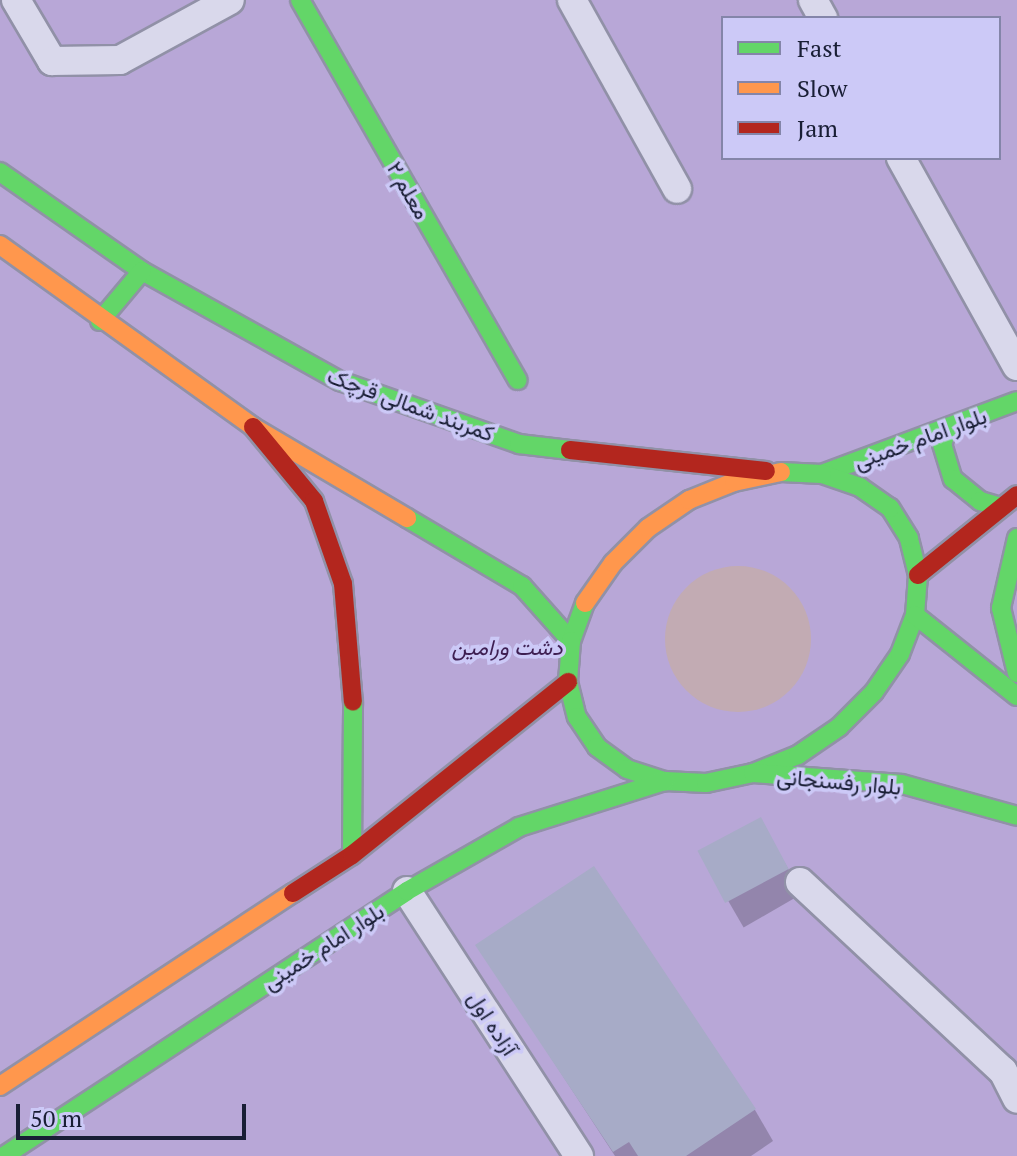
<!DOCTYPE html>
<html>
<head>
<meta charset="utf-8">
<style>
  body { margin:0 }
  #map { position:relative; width:1017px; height:1156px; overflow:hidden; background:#c7c6e3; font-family:"PT Serif",Vazirmatn,serif }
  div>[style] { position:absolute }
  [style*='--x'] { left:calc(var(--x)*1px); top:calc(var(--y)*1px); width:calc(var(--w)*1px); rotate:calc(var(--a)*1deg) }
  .green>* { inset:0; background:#b8a7d7 }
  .water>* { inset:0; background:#c2abb3 }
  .round { border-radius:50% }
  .shadow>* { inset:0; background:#0003; transform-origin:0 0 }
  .building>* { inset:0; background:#a7abc7; transform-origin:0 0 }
  .roads { filter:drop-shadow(2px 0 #9191a7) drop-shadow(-2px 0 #9191a7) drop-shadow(0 2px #9191a7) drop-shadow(0 -2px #9191a7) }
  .street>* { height:28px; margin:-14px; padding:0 14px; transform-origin:14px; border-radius:14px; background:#d9d8eb }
  .fast>* { height:18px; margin:-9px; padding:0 9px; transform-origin:9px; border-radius:9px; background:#63d668 }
  .slow>* { height:18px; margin:-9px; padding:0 9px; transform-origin:9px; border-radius:9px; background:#ff974d }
  .jam>* { height:18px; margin:-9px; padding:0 9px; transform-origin:9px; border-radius:9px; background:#b3261e }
  span { translate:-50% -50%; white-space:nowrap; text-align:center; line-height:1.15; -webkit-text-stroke:7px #ccc9f7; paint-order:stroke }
  .street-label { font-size:22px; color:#191e35 }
  .park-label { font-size:22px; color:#3e1f52; font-style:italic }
  .legend { position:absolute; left:721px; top:16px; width:280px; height:144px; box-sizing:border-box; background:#ccc9f7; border:2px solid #8485a9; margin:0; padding:10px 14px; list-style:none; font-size:24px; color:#191e35 }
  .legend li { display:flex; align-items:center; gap:16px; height:40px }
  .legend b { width:40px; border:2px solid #8485a9 }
  .scale { position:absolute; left:16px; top:1104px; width:230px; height:36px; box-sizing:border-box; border:4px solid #191e35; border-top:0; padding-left:10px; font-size:24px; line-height:28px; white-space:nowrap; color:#191e35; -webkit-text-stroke:6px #ccc9f7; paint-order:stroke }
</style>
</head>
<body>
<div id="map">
  <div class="green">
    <i style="clip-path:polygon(evenodd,0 0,1017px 0,1017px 1156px,0 1156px,0 0,723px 18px,999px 18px,999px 158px,723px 158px,723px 18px)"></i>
  </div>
  <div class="water">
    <i class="round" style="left:665px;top:566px;width:146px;height:146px"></i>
  </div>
  <div class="shadow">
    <i style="left:760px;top:820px;width:85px;height:68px;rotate:60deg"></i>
    <i style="clip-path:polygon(478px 946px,755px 1110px,773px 1141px,751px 1156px,615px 1156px)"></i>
  </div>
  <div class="building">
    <i style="left:761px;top:817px;width:59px;height:72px;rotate:62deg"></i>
    <i style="clip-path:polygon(594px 866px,756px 1109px,686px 1156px,638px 1156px,629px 1142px,613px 1152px,475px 945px)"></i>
  </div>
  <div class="roads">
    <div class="street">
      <i style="--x:16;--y:0;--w:71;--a:59.5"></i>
      <i style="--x:52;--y:61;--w:68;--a:-0.8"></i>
      <i style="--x:120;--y:60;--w:125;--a:-28.6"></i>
      <i style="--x:572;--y:0;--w:216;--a:60.9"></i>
      <i style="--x:813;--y:0;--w:21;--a:61"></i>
      <i style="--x:901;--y:158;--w:238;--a:60.9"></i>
      <i style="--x:800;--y:882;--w:277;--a:43"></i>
      <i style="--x:1003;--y:1071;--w:31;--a:63"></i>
      <i style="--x:407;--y:891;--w:316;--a:57"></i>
    </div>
    <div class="fast">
      <i style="--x:300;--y:0;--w:438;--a:60.2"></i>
      <i style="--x:0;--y:172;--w:173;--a:34.9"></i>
      <i style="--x:142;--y:271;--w:227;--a:29.1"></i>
      <i style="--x:340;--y:381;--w:190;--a:19.4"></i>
      <i style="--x:519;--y:444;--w:51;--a:6.7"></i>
      <i style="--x:100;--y:321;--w:65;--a:-50"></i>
      <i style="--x:948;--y:429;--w:16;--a:112"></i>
      <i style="--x:942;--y:444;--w:37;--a:73"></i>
      <i style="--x:953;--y:479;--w:35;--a:39"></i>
      <i style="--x:980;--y:501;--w:22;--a:16"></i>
      <i style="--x:822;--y:474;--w:208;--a:-20.5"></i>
      <i style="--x:407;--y:518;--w:134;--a:30.6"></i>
      <i style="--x:522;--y:586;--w:74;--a:48.3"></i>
      <i style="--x:1017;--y:538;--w:72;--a:102.9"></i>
      <i style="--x:1001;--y:608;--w:67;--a:76.2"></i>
      <i style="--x:585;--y:603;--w:40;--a:110.2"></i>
      <i style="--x:571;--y:641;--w:41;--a:94.2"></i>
      <i style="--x:568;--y:682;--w:36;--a:76"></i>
      <i style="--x:577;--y:717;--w:36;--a:56"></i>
      <i style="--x:597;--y:747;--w:37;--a:36"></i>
      <i style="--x:627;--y:769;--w:40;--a:18"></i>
      <i style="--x:665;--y:781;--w:41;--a:2.8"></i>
      <i style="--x:706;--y:783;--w:48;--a:-12"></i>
      <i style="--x:753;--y:773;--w:48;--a:-21.8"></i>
      <i style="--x:798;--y:755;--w:50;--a:-34.3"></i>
      <i style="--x:839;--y:727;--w:49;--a:-45"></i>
      <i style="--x:874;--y:692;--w:46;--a:-55.6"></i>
      <i style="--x:900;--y:654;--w:42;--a:-69"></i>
      <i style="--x:915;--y:615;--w:40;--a:-85.7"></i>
      <i style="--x:918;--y:575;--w:38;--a:-104"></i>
      <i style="--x:909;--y:538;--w:36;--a:-122"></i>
      <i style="--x:890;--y:508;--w:37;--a:-145"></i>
      <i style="--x:860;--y:487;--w:40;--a:-161.1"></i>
      <i style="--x:822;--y:474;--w:41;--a:-177.2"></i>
      <i style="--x:915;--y:615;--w:130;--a:38.5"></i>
      <i style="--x:753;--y:773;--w:149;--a:4.2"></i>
      <i style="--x:902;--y:784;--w:119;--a:15.5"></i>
      <i style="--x:352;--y:855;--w:153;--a:-89.6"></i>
      <i style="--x:4;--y:1156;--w:482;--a:-33.3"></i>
      <i style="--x:407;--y:891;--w:129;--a:-29.7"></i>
      <i style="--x:519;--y:827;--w:153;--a:-17.5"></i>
    </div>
    <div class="slow">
      <i style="--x:0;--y:245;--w:312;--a:35.7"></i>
      <i style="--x:253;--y:427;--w:179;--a:30.6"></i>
      <i style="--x:585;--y:603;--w:49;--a:-55"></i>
      <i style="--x:613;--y:563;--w:49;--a:-45"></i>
      <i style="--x:648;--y:528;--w:50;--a:-34.3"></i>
      <i style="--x:689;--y:500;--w:48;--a:-21.8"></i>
      <i style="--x:734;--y:482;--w:48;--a:-12"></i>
      <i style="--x:0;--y:1086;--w:351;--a:-33.4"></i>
    </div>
    <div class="jam">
      <i style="--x:253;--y:427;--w:96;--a:50.5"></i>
      <i style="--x:314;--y:501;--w:88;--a:70.7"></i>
      <i style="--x:343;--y:584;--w:118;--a:85.2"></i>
      <i style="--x:570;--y:450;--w:197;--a:6.1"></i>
      <i style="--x:918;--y:575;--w:127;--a:-38.9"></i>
      <i style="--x:293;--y:893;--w:70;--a:-32.8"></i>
      <i style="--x:352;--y:855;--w:277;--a:-38.7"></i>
    </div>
  </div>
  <div class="street-label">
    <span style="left:409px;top:190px;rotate:60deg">معلم ۲</span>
    <span style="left:411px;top:404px;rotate:20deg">کمربند شمالی قرچک</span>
    <span style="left:920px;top:438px;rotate:-20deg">بلوار امام خمینی</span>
    <span style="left:839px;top:781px;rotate:5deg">بلوار رفسنجانی</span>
    <span style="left:323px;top:946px;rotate:-33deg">بلوار امام خمینی</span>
    <span style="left:493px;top:1023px;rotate:57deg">آزاده اول</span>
  </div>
  <div class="park-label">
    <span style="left:507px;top:647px">دشت ورامین</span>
  </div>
  <ul class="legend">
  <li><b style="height:10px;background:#63d668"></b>Fast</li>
  <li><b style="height:10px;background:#ff974d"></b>Slow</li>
  <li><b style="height:10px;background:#b3261e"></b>Jam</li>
  </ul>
  <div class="scale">50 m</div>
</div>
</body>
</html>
